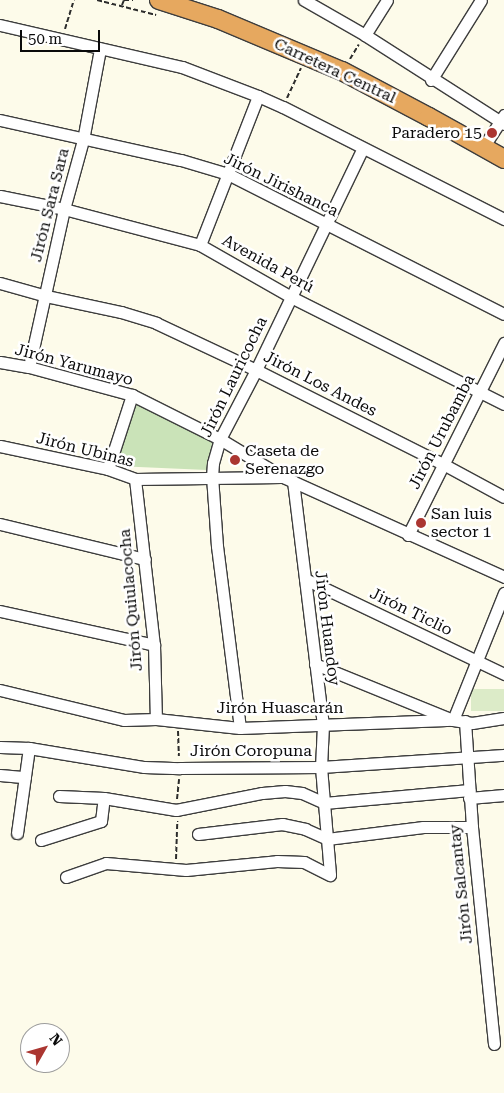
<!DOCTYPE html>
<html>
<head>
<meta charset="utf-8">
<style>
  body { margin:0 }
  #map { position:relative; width:504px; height:1093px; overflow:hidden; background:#fdfbea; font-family:"Roboto Serif",serif }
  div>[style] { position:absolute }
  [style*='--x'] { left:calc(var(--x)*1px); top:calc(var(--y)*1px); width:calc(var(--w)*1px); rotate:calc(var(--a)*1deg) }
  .green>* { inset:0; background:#cae3b8 }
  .pitch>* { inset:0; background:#dcebc8; transform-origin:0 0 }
  .path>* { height:2px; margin-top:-1px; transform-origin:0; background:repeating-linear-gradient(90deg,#2c2c2c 0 5px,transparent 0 7.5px) }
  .roads { filter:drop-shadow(1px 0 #3d3d3d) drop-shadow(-1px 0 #3d3d3d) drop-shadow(0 1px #3d3d3d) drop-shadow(0 -1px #3d3d3d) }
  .minor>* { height:11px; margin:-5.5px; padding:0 5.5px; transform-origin:5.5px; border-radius:5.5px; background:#fff }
  .highway>* { height:18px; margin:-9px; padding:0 9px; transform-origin:9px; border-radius:9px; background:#e6a85f }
  .dots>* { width:14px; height:14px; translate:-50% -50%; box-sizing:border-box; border:2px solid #fff; border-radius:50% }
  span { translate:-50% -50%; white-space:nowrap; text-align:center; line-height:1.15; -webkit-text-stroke:5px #fff; paint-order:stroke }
  .street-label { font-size:16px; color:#0a0a0a }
  .poi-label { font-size:16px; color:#0a0a0a }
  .right { translate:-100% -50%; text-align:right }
  .left { translate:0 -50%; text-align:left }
  .north { position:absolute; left:20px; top:1023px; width:50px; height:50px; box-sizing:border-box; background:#fff; border:1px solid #9d9d9d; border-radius:50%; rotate:52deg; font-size:14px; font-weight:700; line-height:20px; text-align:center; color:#0a0a0a }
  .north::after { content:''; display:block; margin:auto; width:18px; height:22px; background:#ab3631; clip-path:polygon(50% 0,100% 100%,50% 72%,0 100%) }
  .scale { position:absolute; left:20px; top:30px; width:80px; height:22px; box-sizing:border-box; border:2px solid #0a0a0a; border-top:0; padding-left:6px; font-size:15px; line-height:18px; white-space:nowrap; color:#0a0a0a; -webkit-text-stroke:4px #fff; paint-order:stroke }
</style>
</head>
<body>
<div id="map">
  <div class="green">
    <i style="clip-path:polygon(134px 403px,213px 441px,207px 470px,116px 466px)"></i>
  </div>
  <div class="pitch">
    <i style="left:504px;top:689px;width:22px;height:33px;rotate:90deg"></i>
  </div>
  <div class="path">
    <i style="--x:97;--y:0;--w:61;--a:14.3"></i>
    <i style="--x:122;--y:5;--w:5;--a:-68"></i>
    <i style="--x:124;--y:0;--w:9;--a:0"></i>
    <i style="--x:65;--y:29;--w:30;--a:-73"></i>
    <i style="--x:350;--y:59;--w:17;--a:-59"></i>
    <i style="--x:287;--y:98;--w:33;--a:-65"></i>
    <i style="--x:178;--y:731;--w:25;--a:88"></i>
    <i style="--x:177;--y:799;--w:20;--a:-84"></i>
    <i style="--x:176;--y:859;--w:38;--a:-88"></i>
  </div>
  <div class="roads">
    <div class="minor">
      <i style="--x:304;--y:0;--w:70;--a:29.8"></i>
      <i style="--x:365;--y:35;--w:165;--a:32.6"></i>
      <i style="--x:0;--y:25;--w:187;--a:13"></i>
      <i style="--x:182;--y:67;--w:81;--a:20.9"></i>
      <i style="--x:258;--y:96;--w:27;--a:24"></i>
      <i style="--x:283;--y:107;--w:248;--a:26.9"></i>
      <i style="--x:365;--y:35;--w:41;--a:-57.8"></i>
      <i style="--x:431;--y:80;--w:94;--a:-58"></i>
      <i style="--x:0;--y:120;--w:185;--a:12.5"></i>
      <i style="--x:181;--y:160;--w:49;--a:16.6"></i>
      <i style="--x:228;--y:174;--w:309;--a:26.9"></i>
      <i style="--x:484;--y:146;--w:37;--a:-57"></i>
      <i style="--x:0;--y:196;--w:65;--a:11.5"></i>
      <i style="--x:64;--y:209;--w:141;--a:14.8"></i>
      <i style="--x:200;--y:245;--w:105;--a:29.7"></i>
      <i style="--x:291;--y:297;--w:238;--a:26.7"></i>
      <i style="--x:200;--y:245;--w:160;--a:-68.7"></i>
      <i style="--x:0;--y:283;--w:48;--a:15.8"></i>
      <i style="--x:46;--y:296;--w:77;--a:12"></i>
      <i style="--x:121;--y:312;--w:37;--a:17"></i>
      <i style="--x:156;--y:323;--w:110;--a:25.2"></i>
      <i style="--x:256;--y:370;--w:209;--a:26.7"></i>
      <i style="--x:443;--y:464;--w:69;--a:28.4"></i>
      <i style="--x:0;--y:362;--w:29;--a:10"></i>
      <i style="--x:29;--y:367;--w:107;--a:15.2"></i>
      <i style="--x:132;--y:395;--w:98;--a:26.6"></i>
      <i style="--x:220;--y:439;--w:74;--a:31.1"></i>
      <i style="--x:283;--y:477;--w:243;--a:24.3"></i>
      <i style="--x:29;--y:367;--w:162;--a:-77.5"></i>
      <i style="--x:64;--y:209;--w:72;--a:-74.6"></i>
      <i style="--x:83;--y:140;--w:93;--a:-79.4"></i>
      <i style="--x:0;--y:446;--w:110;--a:12"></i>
      <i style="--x:108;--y:469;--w:29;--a:20"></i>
      <i style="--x:135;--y:479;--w:146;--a:-0.8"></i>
      <i style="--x:108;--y:469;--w:78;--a:-72"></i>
      <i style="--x:135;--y:479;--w:167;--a:83.5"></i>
      <i style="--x:154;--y:645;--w:74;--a:88.5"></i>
      <i style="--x:293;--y:481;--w:246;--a:83"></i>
      <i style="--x:323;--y:725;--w:42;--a:92.7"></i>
      <i style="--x:321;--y:767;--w:108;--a:85.2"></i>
      <i style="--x:0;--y:524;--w:149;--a:13.6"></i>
      <i style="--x:408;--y:535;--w:215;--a:-63.4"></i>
      <i style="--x:305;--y:579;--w:221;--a:25.5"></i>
      <i style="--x:0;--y:611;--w:158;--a:12.4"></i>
      <i style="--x:315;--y:664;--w:149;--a:22.1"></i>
      <i style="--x:453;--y:720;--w:137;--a:-68.1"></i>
      <i style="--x:0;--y:690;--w:128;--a:13.6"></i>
      <i style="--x:124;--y:720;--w:32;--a:-2"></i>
      <i style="--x:156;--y:719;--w:84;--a:6.1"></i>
      <i style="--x:240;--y:728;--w:213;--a:-2.2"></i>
      <i style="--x:453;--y:720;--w:19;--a:9"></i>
      <i style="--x:472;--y:723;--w:32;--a:-9"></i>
      <i style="--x:465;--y:721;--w:106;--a:86.2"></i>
      <i style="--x:472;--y:827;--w:218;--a:84.2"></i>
      <i style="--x:240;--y:728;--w:183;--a:-97.2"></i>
      <i style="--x:217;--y:546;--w:69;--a:-94.1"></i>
      <i style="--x:212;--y:477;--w:14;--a:-86"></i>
      <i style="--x:213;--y:463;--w:25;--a:-74"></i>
      <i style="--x:220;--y:439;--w:78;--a:-62.4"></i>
      <i style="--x:256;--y:370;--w:246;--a:-64.3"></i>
      <i style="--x:0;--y:747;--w:29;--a:2"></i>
      <i style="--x:29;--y:748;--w:117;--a:9.4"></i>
      <i style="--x:144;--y:767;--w:36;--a:2"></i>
      <i style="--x:180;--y:768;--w:141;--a:-0.4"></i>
      <i style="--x:321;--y:767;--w:183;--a:-3.8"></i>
      <i style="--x:0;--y:775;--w:25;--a:5"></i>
      <i style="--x:59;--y:796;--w:45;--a:2.5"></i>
      <i style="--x:104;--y:798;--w:73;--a:9.5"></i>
      <i style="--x:176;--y:810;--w:88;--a:-11.2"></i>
      <i style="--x:262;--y:793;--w:23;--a:-5"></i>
      <i style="--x:285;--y:791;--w:17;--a:7"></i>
      <i style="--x:302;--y:793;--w:24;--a:24"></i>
      <i style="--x:324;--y:803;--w:146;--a:-5.1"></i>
      <i style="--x:469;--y:798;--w:35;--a:-5"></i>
      <i style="--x:17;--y:833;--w:86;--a:-82"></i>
      <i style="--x:198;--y:834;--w:85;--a:-6.8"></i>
      <i style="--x:282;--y:824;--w:24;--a:12"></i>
      <i style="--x:305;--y:829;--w:24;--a:24"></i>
      <i style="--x:327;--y:839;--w:97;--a:-7.1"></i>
      <i style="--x:423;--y:827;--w:49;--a:0"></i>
      <i style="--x:41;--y:840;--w:63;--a:-17.6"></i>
      <i style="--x:101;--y:821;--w:23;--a:-83"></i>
      <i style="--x:66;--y:877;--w:42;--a:-19.3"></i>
      <i style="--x:106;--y:863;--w:80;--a:5"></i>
      <i style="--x:186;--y:870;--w:91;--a:-5.6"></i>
      <i style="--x:277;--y:861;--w:27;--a:2"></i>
      <i style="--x:304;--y:862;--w:29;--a:27"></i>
    </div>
    <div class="highway">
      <i style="--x:159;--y:0;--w:62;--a:17.9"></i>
      <i style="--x:218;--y:19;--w:134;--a:22.8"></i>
      <i style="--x:342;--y:71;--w:98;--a:27.9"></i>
      <i style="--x:429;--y:117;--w:86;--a:29.2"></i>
    </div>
  </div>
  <div class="dots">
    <i style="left:492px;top:133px;background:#ab3631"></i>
    <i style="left:235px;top:460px;background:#ab3631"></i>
    <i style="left:421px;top:523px;background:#ab3631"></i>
  </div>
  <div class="street-label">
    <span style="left:335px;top:71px;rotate:25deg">Carretera Central</span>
    <span style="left:281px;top:185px;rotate:26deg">Jirón Jirishanca</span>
    <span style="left:50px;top:205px;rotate:-76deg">Jirón Sara Sara</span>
    <span style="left:268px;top:264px;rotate:29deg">Avenida Perú</span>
    <span style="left:74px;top:365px;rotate:15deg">Jirón Yarumayo</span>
    <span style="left:234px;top:377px;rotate:-64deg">Jirón Lauricocha</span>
    <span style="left:320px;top:384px;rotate:27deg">Jirón Los Andes</span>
    <span style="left:442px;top:432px;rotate:-63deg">Jirón Urubamba</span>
    <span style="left:85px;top:450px;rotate:14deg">Jirón Ubinas</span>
    <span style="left:131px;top:600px;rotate:-95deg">Jirón Quiulacocha</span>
    <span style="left:411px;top:612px;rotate:26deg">Jirón Ticlio</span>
    <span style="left:327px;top:628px;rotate:83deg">Jirón Huandoy</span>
    <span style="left:280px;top:708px">Jirón Huascarán</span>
    <span style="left:251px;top:751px">Jirón Coropuna</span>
    <span style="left:461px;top:884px;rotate:-96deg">Jirón Salcantay</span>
  </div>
  <div class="poi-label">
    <span class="right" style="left:482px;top:133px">Paradero 15</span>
    <span class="left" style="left:245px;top:460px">Caseta de<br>Serenazgo</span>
    <span class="left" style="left:431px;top:523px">San luis<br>sector 1</span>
  </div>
  <div class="north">N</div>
  <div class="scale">50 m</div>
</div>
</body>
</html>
